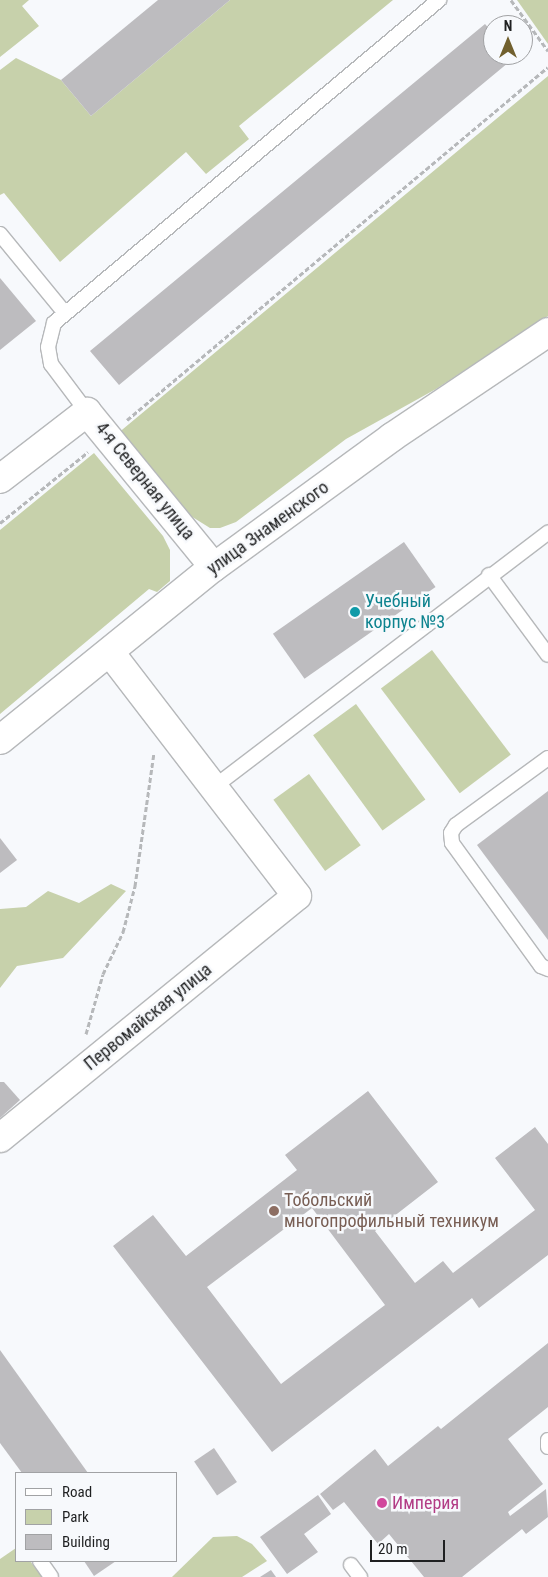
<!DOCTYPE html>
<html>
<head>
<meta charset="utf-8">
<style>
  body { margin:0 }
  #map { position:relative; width:548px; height:1577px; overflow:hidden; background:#f7f9fc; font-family:"Roboto Condensed",sans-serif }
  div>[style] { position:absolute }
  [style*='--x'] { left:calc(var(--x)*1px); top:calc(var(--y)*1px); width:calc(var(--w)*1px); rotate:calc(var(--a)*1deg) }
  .green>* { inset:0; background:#c7d1ab; transform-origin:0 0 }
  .building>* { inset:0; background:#bdbcbf; transform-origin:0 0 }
  .path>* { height:3px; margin-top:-1.5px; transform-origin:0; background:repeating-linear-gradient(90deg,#b6b8ba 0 5px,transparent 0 7.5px) }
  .roads { filter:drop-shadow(1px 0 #b6b8ba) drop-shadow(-1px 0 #b6b8ba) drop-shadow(0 1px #b6b8ba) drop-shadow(0 -1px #b6b8ba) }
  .service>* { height:14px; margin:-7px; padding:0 7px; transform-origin:7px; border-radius:7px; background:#fff }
  .minor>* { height:28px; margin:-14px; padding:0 14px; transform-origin:14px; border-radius:14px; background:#fff }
  .secondary>* { height:28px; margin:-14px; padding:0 14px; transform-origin:14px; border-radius:14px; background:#fff }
  .dots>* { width:14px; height:14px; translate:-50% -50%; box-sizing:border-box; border:2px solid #f7f9fc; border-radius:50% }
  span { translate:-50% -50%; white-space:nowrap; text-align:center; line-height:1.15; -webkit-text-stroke:5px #f7f9fc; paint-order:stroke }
  .street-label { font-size:18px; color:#1f2021 }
  .culture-label { font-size:18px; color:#0d838f }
  .left { translate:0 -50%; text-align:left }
  .education-label { font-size:18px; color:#785e54 }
  .hotel-label { font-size:18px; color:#b23c85 }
  .legend { position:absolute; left:15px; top:1472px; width:162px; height:90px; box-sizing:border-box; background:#f7f9fc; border:1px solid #a1a2a4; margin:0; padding:6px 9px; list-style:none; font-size:15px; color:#1f2021 }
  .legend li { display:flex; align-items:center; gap:10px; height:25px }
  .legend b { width:25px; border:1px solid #a1a2a4 }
  .north { position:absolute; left:483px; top:15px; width:50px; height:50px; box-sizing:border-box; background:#f7f9fc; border:1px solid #a1a2a4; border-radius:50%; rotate:0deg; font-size:14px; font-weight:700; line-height:20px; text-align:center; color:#1f2021 }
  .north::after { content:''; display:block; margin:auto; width:18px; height:22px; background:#71602e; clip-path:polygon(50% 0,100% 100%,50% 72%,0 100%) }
  .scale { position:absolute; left:370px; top:1540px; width:75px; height:22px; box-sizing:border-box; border:2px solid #1f2021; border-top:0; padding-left:6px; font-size:15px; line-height:18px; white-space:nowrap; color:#1f2021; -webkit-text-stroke:4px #f7f9fc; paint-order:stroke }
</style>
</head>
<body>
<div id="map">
  <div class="green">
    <i style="clip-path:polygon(0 0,29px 0,22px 6px,39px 26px,0 57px)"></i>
    <i style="clip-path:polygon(230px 0,393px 0,239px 126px,249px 139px,206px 174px,186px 152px,60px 262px,4px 193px,0 195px,0 70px,16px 58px,61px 80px,91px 116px)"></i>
    <i style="clip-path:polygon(517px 0,548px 0,548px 44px)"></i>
    <i style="clip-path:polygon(548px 76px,548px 316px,436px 389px,346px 439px,236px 522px,220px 528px,210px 528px,186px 513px,117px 434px)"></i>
    <i style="clip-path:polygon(94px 453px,163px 536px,170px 550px,170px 581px,157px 592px,149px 589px,0 714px,0 530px)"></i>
    <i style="left:432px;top:650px;width:131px;height:64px;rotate:53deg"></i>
    <i style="left:356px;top:704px;width:118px;height:53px;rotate:54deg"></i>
    <i style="left:309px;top:774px;width:88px;height:44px;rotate:54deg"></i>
    <i style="clip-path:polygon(111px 884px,126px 891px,63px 958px,17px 966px,0 988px,0 909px,26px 907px,48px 891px,79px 903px)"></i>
    <i style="clip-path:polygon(237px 1536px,252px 1544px,267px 1561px,242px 1577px,172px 1577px,213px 1537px)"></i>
    <i style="clip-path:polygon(16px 1548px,16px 1561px,30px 1561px,42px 1577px,0 1577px,0 1559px)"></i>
  </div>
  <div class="building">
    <i style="clip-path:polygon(158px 0,230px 0,91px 116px,61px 80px)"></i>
    <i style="clip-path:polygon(485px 24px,493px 33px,493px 55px,511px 55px,514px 58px,119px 385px,90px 351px)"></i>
    <i style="clip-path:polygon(0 278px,36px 321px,0 350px)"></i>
    <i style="left:404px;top:542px;width:55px;height:160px;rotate:55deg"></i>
    <i style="clip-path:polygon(548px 791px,548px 940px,477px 845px)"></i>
    <i style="clip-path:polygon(0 838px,17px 860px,0 873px)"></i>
    <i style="clip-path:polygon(0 1082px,4px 1082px,20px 1100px,0 1118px)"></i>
    <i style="clip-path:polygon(evenodd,368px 1091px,438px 1182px,375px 1231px,415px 1283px,443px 1261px,453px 1273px,535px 1210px,495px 1158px,535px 1127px,548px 1144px,548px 1255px,479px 1308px,472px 1298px,272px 1452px,113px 1246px,153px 1215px,186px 1256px,297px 1170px,285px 1155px,368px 1091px,312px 1208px,385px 1305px,281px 1384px,207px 1287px,312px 1208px)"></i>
    <i style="clip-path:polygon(548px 1343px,548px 1407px,508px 1439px,543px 1484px,508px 1512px,510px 1516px,546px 1489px,548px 1517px,526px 1534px,522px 1529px,462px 1577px,424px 1577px,389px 1534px,378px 1544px,344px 1502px,333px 1510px,320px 1494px,375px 1449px,388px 1466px,438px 1426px,441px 1429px)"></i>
    <i style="clip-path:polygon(0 1350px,88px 1473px,22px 1473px,0 1443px)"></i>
    <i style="left:214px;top:1448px;width:41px;height:24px;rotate:56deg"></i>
    <i style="clip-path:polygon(318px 1495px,331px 1514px,304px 1534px,318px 1552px,287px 1574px,260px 1537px)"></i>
    <i style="clip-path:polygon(84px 1561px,116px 1561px,94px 1576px)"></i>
    <i style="clip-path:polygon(271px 1570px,276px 1577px,260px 1577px)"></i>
  </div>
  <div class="path">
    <i style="--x:511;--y:0;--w:63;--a:54"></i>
    <i style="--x:127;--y:420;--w:549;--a:-39.98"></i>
    <i style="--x:0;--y:523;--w:113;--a:-38.9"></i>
    <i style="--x:86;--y:1034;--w:62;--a:-74.2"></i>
    <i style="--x:103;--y:974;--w:47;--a:-64.5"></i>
    <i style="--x:123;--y:932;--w:48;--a:-75.4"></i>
    <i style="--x:135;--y:886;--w:134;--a:-81.9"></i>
  </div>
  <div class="roads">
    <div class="service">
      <i style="--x:0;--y:234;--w:102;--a:50.6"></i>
      <i style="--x:87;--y:412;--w:60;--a:-126.9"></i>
      <i style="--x:51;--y:364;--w:17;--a:-100"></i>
      <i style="--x:48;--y:347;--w:25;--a:-76"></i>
      <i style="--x:54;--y:323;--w:503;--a:-40"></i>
      <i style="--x:489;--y:575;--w:99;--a:53.6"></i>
      <i style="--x:548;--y:758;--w:114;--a:143.9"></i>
      <i style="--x:456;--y:825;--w:9;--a:122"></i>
      <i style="--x:451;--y:833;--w:10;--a:84"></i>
      <i style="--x:452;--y:843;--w:152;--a:54.1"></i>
      <i style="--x:541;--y:966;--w:8;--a:23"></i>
      <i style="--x:214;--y:787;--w:420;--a:-37.3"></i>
      <i style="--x:548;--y:1440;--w:7;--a:90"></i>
      <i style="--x:40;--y:1561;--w:19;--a:55"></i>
      <i style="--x:351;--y:1565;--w:15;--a:53"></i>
    </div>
    <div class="minor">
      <i style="--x:0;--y:479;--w:110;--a:-37.6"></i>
      <i style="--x:87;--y:412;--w:200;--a:50.7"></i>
      <i style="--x:0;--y:1138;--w:383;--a:-39.2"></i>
      <i style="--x:297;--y:896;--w:307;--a:-127.5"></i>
    </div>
    <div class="secondary">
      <i style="--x:0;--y:740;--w:275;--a:-39"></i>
      <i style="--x:214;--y:567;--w:220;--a:-36.1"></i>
      <i style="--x:392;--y:437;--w:188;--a:-33.9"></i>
    </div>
  </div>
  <div class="dots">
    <i style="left:355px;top:612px;background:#0f9aa8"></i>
    <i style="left:274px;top:1211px;background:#8d6e63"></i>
    <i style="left:382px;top:1503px;background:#d1479c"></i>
  </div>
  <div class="street-label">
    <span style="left:145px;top:481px;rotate:51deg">4-я Северная улица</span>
    <span style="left:268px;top:528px;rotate:-36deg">улица Знаменского</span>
    <span style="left:148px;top:1017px;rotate:-39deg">Первомайская улица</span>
  </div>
  <div class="culture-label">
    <span class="left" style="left:365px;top:612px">Учебный<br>корпус №3</span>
  </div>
  <div class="education-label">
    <span class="left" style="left:284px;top:1211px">Тобольский<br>многопрофильный техникум</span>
  </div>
  <div class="hotel-label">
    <span class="left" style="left:392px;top:1503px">Империя</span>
  </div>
  <ul class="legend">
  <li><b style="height:6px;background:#fff"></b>Road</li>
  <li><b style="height:14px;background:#c7d1ab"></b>Park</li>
  <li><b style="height:14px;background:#bdbcbf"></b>Building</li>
  </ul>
  <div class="north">N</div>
  <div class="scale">20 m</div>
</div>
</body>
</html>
